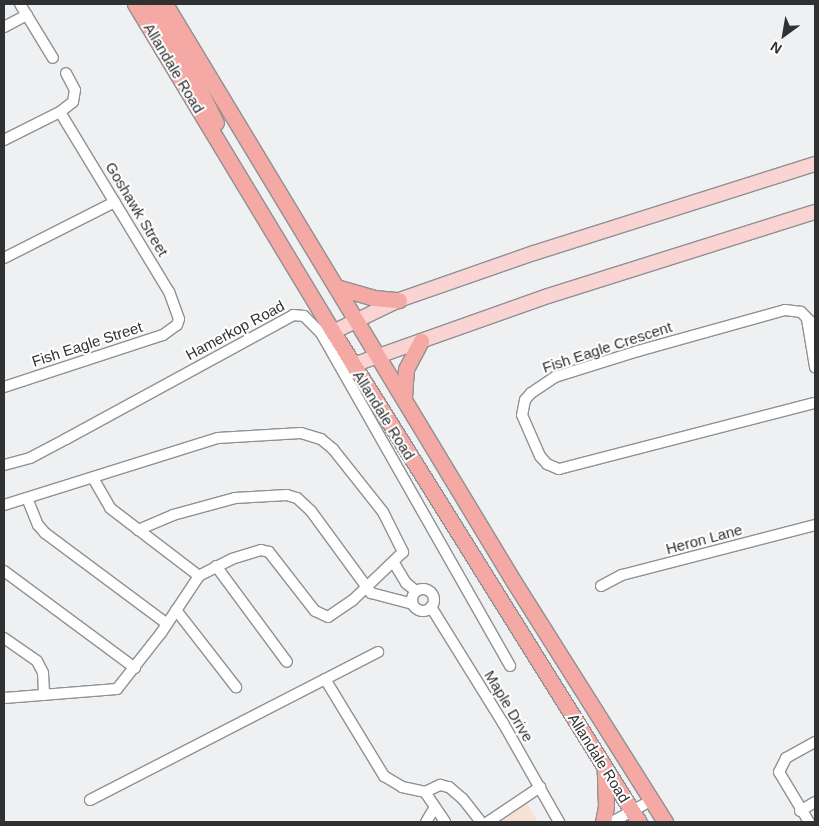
<!DOCTYPE html>
<html>
<head>
<meta charset="utf-8">
<style>
  body { margin:0 }
  #map { position:relative; width:819px; height:826px; overflow:hidden; background:#eff0f2; font-family:Arial,sans-serif }
  div>[style] { position:absolute }
  [style*='--x'] { left:calc(var(--x)*1px); top:calc(var(--y)*1px); width:calc(var(--w)*1px); rotate:calc(var(--a)*1deg) }
  .education>* { inset:0; background:#f7e1d4 }
  .roads { filter:drop-shadow(1px 0 #8f9192) drop-shadow(-1px 0 #8f9192) drop-shadow(0 1px #8f9192) drop-shadow(0 -1px #8f9192) }
  .street>* { height:10px; margin:-5px; padding:0 5px; transform-origin:5px; border-radius:5px; background:#fff }
  .street>.ring { margin:-5px; padding:0; box-sizing:content-box; background:none; border:10px solid #fff; border-radius:50% }
  .secondary>* { height:14px; margin:-7px; padding:0 7px; transform-origin:7px; border-radius:7px; background:#fad4d2 }
  .primary>* { height:15px; margin:-7.5px; padding:0 7.5px; transform-origin:7.5px; border-radius:7.5px; background:#f5a9a4 }
  span { translate:-50% -50%; white-space:nowrap; text-align:center; line-height:1.15; -webkit-text-stroke:4px #fff; paint-order:stroke }
  .street-label { font-size:15px; color:#303132 }
  .frame { position:absolute; inset:0; border:5px solid #303132; pointer-events:none }
  .north { position:absolute; left:759px; top:10px; width:50px; height:50px; -webkit-text-stroke:4px #fff; paint-order:stroke; rotate:212deg; font-size:14px; font-weight:700; line-height:20px; text-align:center; color:#303132 }
  .north::after { content:''; display:block; margin:auto; width:18px; height:22px; background:#303132; clip-path:polygon(50% 0,100% 100%,50% 72%,0 100%) }
</style>
</head>
<body>
<div id="map">
  <div class="education">
    <i style="clip-path:polygon(527px 803px,538px 822px,501px 822px)"></i>
  </div>
  <div class="roads">
    <div class="street">
      <i style="--x:20;--y:4;--w:63;--a:58.6"></i>
      <i style="--x:4;--y:27;--w:26;--a:-28"></i>
      <i style="--x:4;--y:140;--w:63;--a:-26.6"></i>
      <i style="--x:60;--y:112;--w:16;--a:-38"></i>
      <i style="--x:73;--y:102;--w:12;--a:-81"></i>
      <i style="--x:75;--y:90;--w:19;--a:-118"></i>
      <i style="--x:4;--y:258;--w:124;--a:-26.8"></i>
      <i style="--x:807;--y:319;--w:49;--a:80.5"></i>
      <i style="--x:815;--y:326;--w:20;--a:-135"></i>
      <i style="--x:801;--y:312;--w:16;--a:-173"></i>
      <i style="--x:785;--y:310;--w:153;--a:164.4"></i>
      <i style="--x:638;--y:351;--w:87;--a:162.6"></i>
      <i style="--x:555;--y:377;--w:29;--a:146"></i>
      <i style="--x:531;--y:393;--w:9;--a:131"></i>
      <i style="--x:525;--y:400;--w:15;--a:101"></i>
      <i style="--x:522;--y:415;--w:45;--a:66.3"></i>
      <i style="--x:540;--y:456;--w:11;--a:49"></i>
      <i style="--x:547;--y:464;--w:13;--a:23"></i>
      <i style="--x:559;--y:469;--w:264;--a:-14.5"></i>
      <i style="--x:4;--y:387;--w:167;--a:-18.1"></i>
      <i style="--x:163;--y:335;--w:17;--a:-36"></i>
      <i style="--x:177;--y:325;--w:6;--a:-72"></i>
      <i style="--x:179;--y:319;--w:29;--a:-110"></i>
      <i style="--x:169;--y:292;--w:210;--a:-121.2"></i>
      <i style="--x:4;--y:465;--w:27;--a:-15"></i>
      <i style="--x:30;--y:458;--w:41;--a:-27.8"></i>
      <i style="--x:66;--y:439;--w:259;--a:-28.6"></i>
      <i style="--x:293;--y:315;--w:11;--a:5"></i>
      <i style="--x:304;--y:316;--w:24;--a:45"></i>
      <i style="--x:321;--y:333;--w:383;--a:60.4"></i>
      <i style="--x:93;--y:478;--w:34;--a:60"></i>
      <i style="--x:110;--y:508;--w:112;--a:37.4"></i>
      <i style="--x:27;--y:498;--w:29;--a:68"></i>
      <i style="--x:38;--y:525;--w:11;--a:49"></i>
      <i style="--x:45;--y:533;--w:152;--a:36.7"></i>
      <i style="--x:4;--y:505;--w:224;--a:-17.4"></i>
      <i style="--x:218;--y:438;--w:83;--a:-3.4"></i>
      <i style="--x:301;--y:433;--w:21;--a:17"></i>
      <i style="--x:321;--y:439;--w:16;--a:40"></i>
      <i style="--x:333;--y:449;--w:80;--a:51.6"></i>
      <i style="--x:383;--y:512;--w:45;--a:63.4"></i>
      <i style="--x:403;--y:552;--w:69;--a:136.2"></i>
      <i style="--x:353;--y:600;--w:30;--a:146"></i>
      <i style="--x:328;--y:617;--w:14;--a:-155"></i>
      <i style="--x:315;--y:611;--w:75;--a:-127.9"></i>
      <i style="--x:269;--y:552;--w:8;--a:-166"></i>
      <i style="--x:261;--y:550;--w:30;--a:163"></i>
      <i style="--x:232;--y:559;--w:37;--a:153"></i>
      <i style="--x:199;--y:576;--w:69;--a:123.7"></i>
      <i style="--x:161;--y:633;--w:71;--a:128.2"></i>
      <i style="--x:117;--y:689;--w:113;--a:175.4"></i>
      <i style="--x:138;--y:530;--w:38;--a:-23"></i>
      <i style="--x:173;--y:515;--w:64;--a:-15.3"></i>
      <i style="--x:235;--y:498;--w:52;--a:-3.3"></i>
      <i style="--x:287;--y:495;--w:10;--a:17"></i>
      <i style="--x:297;--y:498;--w:19;--a:43"></i>
      <i style="--x:311;--y:511;--w:102;--a:53.8"></i>
      <i style="--x:371;--y:593;--w:43;--a:14.7"></i>
      <i style="--x:394;--y:563;--w:23;--a:59"></i>
      <i style="--x:406;--y:583;--w:13;--a:39"></i>
      <i style="--x:216;--y:566;--w:119;--a:53.5"></i>
      <i style="--x:4;--y:571;--w:163;--a:36.5"></i>
      <i style="--x:601;--y:586;--w:24;--a:-28"></i>
      <i style="--x:622;--y:575;--w:199;--a:-14.5"></i>
      <i class="ring" style="left:412px;top:589px;width:12px;height:12px"></i>
      <i style="--x:431;--y:607;--w:137;--a:58.2"></i>
      <i style="--x:503;--y:723;--w:114;--a:60.5"></i>
      <i style="--x:176;--y:610;--w:98;--a:52.1"></i>
      <i style="--x:4;--y:638;--w:40;--a:34.9"></i>
      <i style="--x:37;--y:661;--w:13;--a:63"></i>
      <i style="--x:43;--y:673;--w:22;--a:87"></i>
      <i style="--x:325;--y:679;--w:114;--a:58.7"></i>
      <i style="--x:384;--y:776;--w:21;--a:31"></i>
      <i style="--x:402;--y:787;--w:24;--a:12"></i>
      <i style="--x:425;--y:792;--w:17;--a:-25"></i>
      <i style="--x:440;--y:785;--w:9;--a:13"></i>
      <i style="--x:449;--y:787;--w:18;--a:41"></i>
      <i style="--x:463;--y:799;--w:29;--a:52"></i>
      <i style="--x:425;--y:792;--w:36;--a:56"></i>
      <i style="--x:90;--y:800;--w:324;--a:-27.2"></i>
      <i style="--x:800;--y:811;--w:17;--a:-31"></i>
      <i style="--x:426;--y:822;--w:17;--a:-59"></i>
      <i style="--x:488;--y:822;--w:63;--a:-33.9"></i>
      <i style="--x:612;--y:822;--w:46;--a:-28.8"></i>
      <i style="--x:809;--y:822;--w:58;--a:-121"></i>
      <i style="--x:779;--y:772;--w:16;--a:-63"></i>
      <i style="--x:786;--y:758;--w:33;--a:-29"></i>
    </div>
    <div class="secondary">
      <i style="--x:333;--y:332;--w:73;--a:-25.9"></i>
      <i style="--x:399;--y:300;--w:143;--a:-19.2"></i>
      <i style="--x:534;--y:253;--w:295;--a:-17.6"></i>
      <i style="--x:353;--y:365;--w:207;--a:-19.5"></i>
      <i style="--x:548;--y:296;--w:280;--a:-17.5"></i>
    </div>
    <div class="primary">
      <i style="--x:135;--y:4;--w:383;--a:58.9"></i>
      <i style="--x:333;--y:332;--w:578;--a:58.02"></i>
      <i style="--x:152;--y:4;--w:54;--a:58.7"></i>
      <i style="--x:180;--y:50;--w:81;--a:63.7"></i>
      <i style="--x:165;--y:4;--w:675;--a:58.88"></i>
      <i style="--x:514;--y:582;--w:284;--a:57.8"></i>
      <i style="--x:336;--y:287;--w:40;--a:16"></i>
      <i style="--x:374;--y:298;--w:25;--a:5"></i>
      <i style="--x:404;--y:397;--w:28;--a:-86"></i>
      <i style="--x:406;--y:369;--w:32;--a:-62"></i>
      <i style="--x:603;--y:822;--w:16;--a:-79"></i>
      <i style="--x:606;--y:806;--w:37;--a:-92"></i>
    </div>
  </div>
  <div class="street-label">
    <span style="left:174px;top:68px;rotate:59deg">Allandale Road</span>
    <span style="left:137px;top:209px;rotate:59deg">Goshawk Street</span>
    <span style="left:235px;top:330px;rotate:-28deg">Hamerkop Road</span>
    <span style="left:87px;top:344px;rotate:-18deg">Fish Eagle Street</span>
    <span style="left:607px;top:347px;rotate:-18deg">Fish Eagle Crescent</span>
    <span style="left:384px;top:415px;rotate:58deg">Allandale Road</span>
    <span style="left:704px;top:539px;rotate:-15deg">Heron Lane</span>
    <span style="left:509px;top:706px;rotate:59deg">Maple Drive</span>
    <span style="left:599px;top:758px;rotate:58deg">Allandale Road</span>
  </div>
  <div class="frame"></div>
  <div class="north">N</div>
</div>
</body>
</html>
